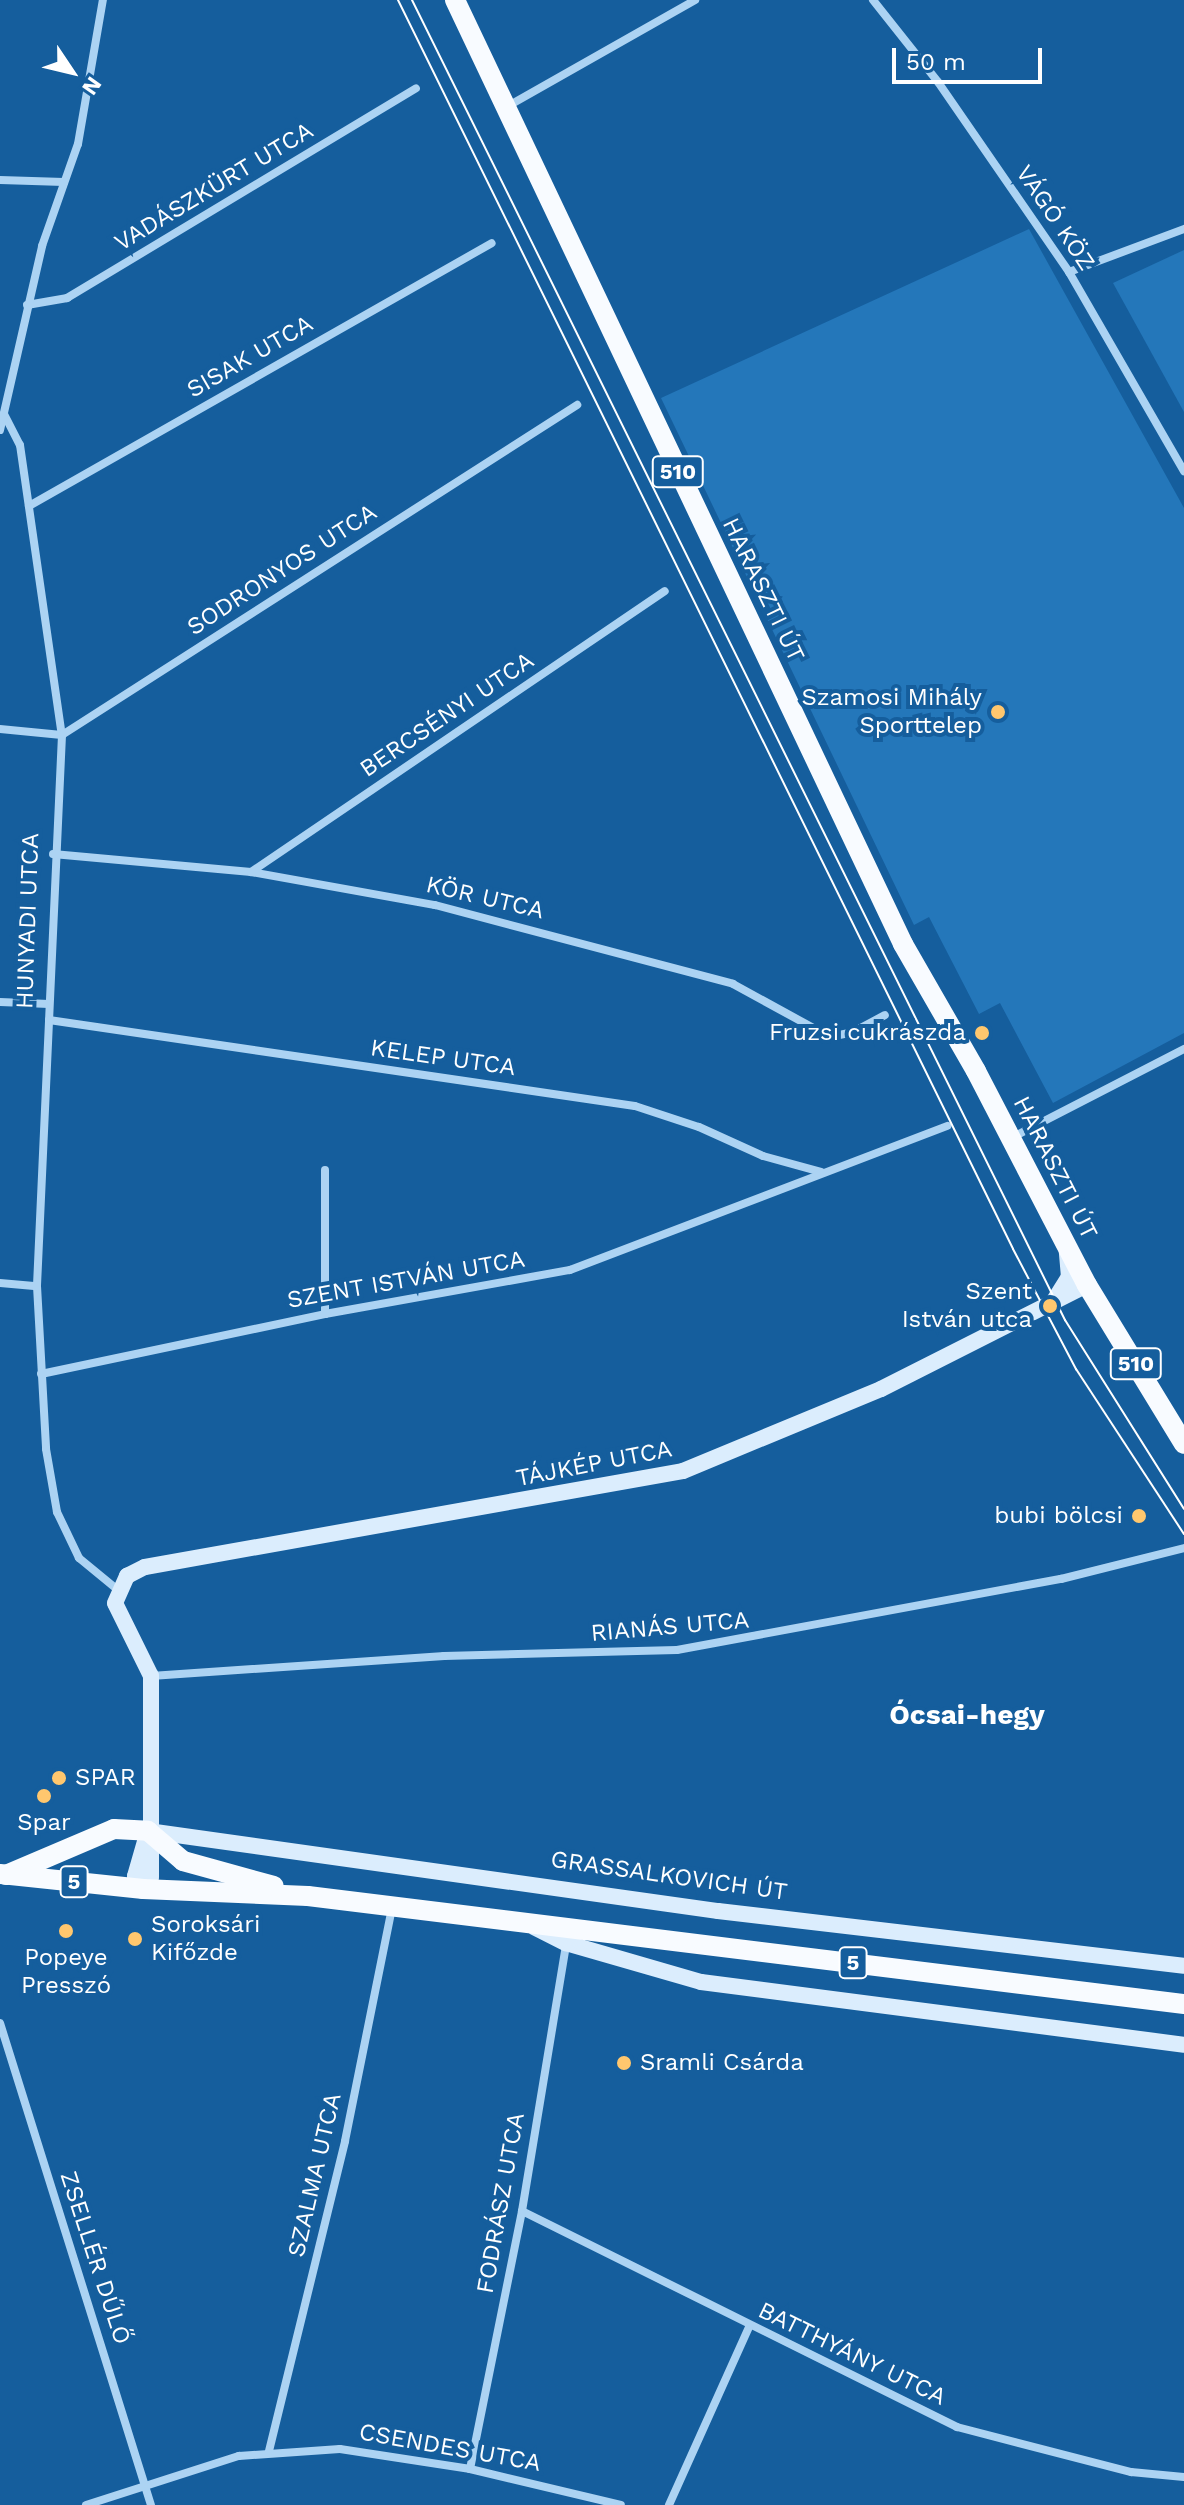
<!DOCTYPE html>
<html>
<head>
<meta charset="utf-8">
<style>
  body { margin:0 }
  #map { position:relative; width:1184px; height:2505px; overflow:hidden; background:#155e9d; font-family:"Work Sans",sans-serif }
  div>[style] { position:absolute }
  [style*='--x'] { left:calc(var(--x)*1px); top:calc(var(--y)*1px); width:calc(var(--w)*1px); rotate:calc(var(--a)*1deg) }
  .green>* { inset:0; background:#2477ba }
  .street>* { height:8px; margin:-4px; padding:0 4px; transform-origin:4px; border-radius:4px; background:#acd3f3 }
  .secondary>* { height:16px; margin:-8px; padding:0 8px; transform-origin:8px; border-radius:8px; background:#dbedfd }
  .primary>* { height:20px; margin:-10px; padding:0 10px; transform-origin:10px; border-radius:10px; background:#f8fbff }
  .tram>* { height:2px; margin:-1px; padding:0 1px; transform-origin:1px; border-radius:1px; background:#fff }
  .dots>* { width:22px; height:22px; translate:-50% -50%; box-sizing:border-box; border:4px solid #155e9d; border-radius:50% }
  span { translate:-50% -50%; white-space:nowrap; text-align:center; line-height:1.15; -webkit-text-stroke:8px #155e9d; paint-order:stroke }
  .shield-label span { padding:2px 6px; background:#155e9d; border:2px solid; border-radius:6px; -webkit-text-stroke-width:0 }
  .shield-label { font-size:22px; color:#fff; font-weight:700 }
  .street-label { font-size:24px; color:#fff }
  .poi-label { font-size:24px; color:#fff }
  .right { translate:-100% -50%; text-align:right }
  .left { translate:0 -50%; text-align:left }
  .quarter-label { font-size:28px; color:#fff; font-weight:700 }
  .north { position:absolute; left:32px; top:32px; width:80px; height:80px; -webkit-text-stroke:6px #155e9d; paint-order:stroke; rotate:125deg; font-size:22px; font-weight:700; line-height:32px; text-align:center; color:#fff }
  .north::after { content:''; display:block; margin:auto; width:28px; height:36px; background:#fff; clip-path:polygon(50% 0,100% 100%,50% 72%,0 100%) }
  .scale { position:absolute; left:892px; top:48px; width:150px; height:36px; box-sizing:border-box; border:4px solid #fff; border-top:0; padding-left:10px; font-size:24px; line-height:28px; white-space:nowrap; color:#fff; -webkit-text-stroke:6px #155e9d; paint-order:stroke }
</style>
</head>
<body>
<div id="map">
  <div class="green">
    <i style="clip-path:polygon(1029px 229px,1184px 508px,1184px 1033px,1053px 1103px,1000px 1003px,979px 1014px,929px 917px,914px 925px,661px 398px)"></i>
    <i style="clip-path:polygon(1184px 250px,1184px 412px,1113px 283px)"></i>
  </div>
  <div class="street">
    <i style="--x:873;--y:0;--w:105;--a:51.6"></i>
    <i style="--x:938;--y:82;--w:231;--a:55.4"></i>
    <i style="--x:1069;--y:272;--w:230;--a:60"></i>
    <i style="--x:508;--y:106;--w:215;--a:-29.5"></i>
    <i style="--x:0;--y:180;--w:64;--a:1.8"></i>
    <i style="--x:1069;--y:272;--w:123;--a:-20.5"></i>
    <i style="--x:27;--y:305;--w:41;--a:-9.9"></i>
    <i style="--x:67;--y:298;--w:407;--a:-31"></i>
    <i style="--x:4;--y:414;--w:35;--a:63"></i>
    <i style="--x:20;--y:445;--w:293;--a:81.8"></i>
    <i style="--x:62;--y:735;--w:552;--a:92.6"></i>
    <i style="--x:37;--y:1286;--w:163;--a:86.8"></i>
    <i style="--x:46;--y:1449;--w:64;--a:80.1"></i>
    <i style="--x:57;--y:1512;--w:51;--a:64.4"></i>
    <i style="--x:79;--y:1558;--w:50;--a:39.4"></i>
    <i style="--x:0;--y:430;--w:189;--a:-77.1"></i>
    <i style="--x:42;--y:246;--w:108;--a:-70.6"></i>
    <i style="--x:78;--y:144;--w:146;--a:-80.2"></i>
    <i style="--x:29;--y:506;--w:532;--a:-29.6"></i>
    <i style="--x:0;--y:729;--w:62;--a:5.5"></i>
    <i style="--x:62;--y:735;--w:612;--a:-32.65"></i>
    <i style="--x:53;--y:854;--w:199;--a:5.2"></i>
    <i style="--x:251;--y:872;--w:187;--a:10.2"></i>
    <i style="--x:435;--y:905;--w:308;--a:14.8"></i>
    <i style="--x:733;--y:984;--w:111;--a:28.7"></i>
    <i style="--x:830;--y:1037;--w:24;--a:-12"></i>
    <i style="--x:853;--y:1032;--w:36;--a:-28"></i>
    <i style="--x:251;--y:872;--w:500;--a:-34.17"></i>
    <i style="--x:0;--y:1002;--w:49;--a:2.3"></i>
    <i style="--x:49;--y:1020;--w:592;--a:8.35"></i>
    <i style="--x:635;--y:1106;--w:67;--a:18.2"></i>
    <i style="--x:699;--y:1127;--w:70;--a:24.4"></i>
    <i style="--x:763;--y:1156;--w:60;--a:15.4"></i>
    <i style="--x:1011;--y:1138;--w:195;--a:-27.2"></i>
    <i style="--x:325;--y:1170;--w:144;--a:90"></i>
    <i style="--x:0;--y:1283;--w:37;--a:5"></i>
    <i style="--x:41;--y:1374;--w:290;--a:-11.9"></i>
    <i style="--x:325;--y:1314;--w:249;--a:-10.2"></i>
    <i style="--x:570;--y:1270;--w:404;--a:-20.9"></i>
    <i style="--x:151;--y:1676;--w:294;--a:-3.9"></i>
    <i style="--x:444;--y:1656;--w:233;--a:-1.5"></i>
    <i style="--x:677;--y:1650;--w:391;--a:-10.5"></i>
    <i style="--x:1061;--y:1579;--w:127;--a:-14.1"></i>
    <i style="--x:0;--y:2023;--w:505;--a:72.61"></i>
    <i style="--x:522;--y:2211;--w:486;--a:26.4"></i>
    <i style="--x:957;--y:2427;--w:180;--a:14.5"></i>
    <i style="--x:1131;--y:2472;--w:53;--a:5.4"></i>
    <i style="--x:269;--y:2451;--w:319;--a:-76.2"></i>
    <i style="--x:345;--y:2141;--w:239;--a:-78.6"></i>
    <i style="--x:470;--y:2469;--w:263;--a:-78.6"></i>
    <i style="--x:522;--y:2211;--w:271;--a:-80.6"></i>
    <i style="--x:86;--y:2505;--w:161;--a:-17.8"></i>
    <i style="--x:239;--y:2456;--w:101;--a:-4"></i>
    <i style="--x:340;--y:2449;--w:132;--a:8.7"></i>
    <i style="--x:470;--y:2469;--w:155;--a:13.4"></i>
    <i style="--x:669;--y:2505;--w:197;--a:-65.8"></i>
  </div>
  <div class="secondary">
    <i style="--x:1055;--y:1299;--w:26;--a:-58"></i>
    <i style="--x:1069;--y:1277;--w:25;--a:-95"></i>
    <i style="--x:148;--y:1831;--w:47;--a:106.1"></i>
    <i style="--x:135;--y:1876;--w:15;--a:58"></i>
    <i style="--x:143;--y:1889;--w:14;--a:-56"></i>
    <i style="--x:151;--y:1877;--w:201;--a:-90"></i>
    <i style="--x:151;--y:1676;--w:81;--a:-116.3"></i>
    <i style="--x:115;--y:1603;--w:30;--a:-66"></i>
    <i style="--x:127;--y:1576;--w:20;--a:-27"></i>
    <i style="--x:145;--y:1567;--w:546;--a:-10.12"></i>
    <i style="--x:683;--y:1471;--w:214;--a:-22.5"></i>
    <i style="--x:881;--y:1389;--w:231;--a:-26.8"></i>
    <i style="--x:148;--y:1831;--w:576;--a:7.99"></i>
    <i style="--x:718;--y:1911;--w:469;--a:6.7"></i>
    <i style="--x:534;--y:1927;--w:36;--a:27"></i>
    <i style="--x:566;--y:1943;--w:141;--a:16.1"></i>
    <i style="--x:701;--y:1982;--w:487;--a:7.4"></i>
  </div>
  <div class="primary">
    <i style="--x:455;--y:0;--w:1045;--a:64.61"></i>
    <i style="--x:903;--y:944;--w:146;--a:60.1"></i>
    <i style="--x:976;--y:1071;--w:241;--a:62.6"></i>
    <i style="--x:1087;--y:1285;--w:186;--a:58.6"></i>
    <i style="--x:0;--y:1874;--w:144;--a:6"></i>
    <i style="--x:143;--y:1889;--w:165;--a:2.4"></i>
    <i style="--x:308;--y:1896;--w:883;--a:7.03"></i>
    <i style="--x:6;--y:1875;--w:117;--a:-23.1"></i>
    <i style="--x:114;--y:1829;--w:34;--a:3"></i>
    <i style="--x:148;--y:1831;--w:46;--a:40.6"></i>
    <i style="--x:183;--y:1861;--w:94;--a:15.4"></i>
  </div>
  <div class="tram">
    <i style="--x:398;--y:0;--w:1392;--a:63.78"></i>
    <i style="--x:1013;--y:1249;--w:136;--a:62.3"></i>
    <i style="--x:1076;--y:1369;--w:197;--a:56.8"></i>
    <i style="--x:412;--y:0;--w:1473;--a:63.68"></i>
    <i style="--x:1065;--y:1320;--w:223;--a:57.8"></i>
  </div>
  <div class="dots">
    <i style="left:998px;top:712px;background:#ffc76e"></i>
    <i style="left:982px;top:1033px;background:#ffc76e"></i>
    <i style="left:1050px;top:1306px;background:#ffc76e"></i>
    <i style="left:1139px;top:1516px;background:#ffc76e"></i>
    <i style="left:59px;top:1778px;background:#ffc76e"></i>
    <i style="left:44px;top:1796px;background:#ffc76e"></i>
    <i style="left:66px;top:1931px;background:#ffc76e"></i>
    <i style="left:135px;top:1939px;background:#ffc76e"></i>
    <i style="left:624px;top:2063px;background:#ffc76e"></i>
  </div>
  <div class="shield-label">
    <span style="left:678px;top:472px">510</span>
    <span style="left:1136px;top:1364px">510</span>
    <span style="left:74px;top:1882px">5</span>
    <span style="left:853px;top:1963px">5</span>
  </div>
  <div class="street-label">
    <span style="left:214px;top:187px;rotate:-31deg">VADÁSZKÜRT UTCA</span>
    <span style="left:1055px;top:218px;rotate:56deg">VÁGÓ KÖZ</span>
    <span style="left:250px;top:357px;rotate:-30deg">SISAK UTCA</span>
    <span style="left:282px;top:570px;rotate:-33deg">SODRONYOS UTCA</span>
    <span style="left:763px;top:590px;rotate:64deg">HARASZTI ÚT</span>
    <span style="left:447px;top:715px;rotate:-34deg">BERCSÉNYI UTCA</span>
    <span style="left:485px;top:898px;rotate:13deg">KÖR UTCA</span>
    <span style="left:28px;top:921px;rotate:-88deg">HUNYADI UTCA</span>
    <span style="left:443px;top:1058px;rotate:8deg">KELEP UTCA</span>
    <span style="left:1055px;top:1168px;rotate:63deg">HARASZTI ÚT</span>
    <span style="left:406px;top:1280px;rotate:-10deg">SZENT ISTVÁN UTCA</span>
    <span style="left:594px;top:1464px;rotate:-11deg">TÁJKÉP UTCA</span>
    <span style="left:670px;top:1627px;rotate:-5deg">RIANÁS UTCA</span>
    <span style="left:669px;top:1876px;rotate:8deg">GRASSALKOVICH ÚT</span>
    <span style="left:315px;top:2175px;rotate:-77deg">SZALMA UTCA</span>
    <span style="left:501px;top:2203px;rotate:-80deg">FODRÁSZ UTCA</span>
    <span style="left:95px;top:2258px;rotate:72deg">ZSELLÉR DŰLŐ</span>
    <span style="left:852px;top:2354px;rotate:26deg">BATTHYÁNY UTCA</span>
    <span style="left:450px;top:2448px;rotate:10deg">CSENDES UTCA</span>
  </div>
  <div class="poi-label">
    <span class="right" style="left:982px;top:712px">Szamosi Mihály<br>Sporttelep</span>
    <span class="right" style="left:966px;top:1033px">Fruzsi cukrászda</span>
    <span class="right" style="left:1032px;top:1306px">Szent<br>István utca</span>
    <span class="right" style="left:1123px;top:1516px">bubi bölcsi</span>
    <span class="left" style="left:75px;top:1778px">SPAR</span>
    <span style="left:44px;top:1823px">Spar</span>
    <span class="left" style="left:151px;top:1939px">Soroksári<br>Kifőzde</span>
    <span style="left:66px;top:1972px">Popeye<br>Presszó</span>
    <span class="left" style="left:640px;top:2063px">Sramli Csárda</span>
  </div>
  <div class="quarter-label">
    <span style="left:967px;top:1715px">Ócsai-hegy</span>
  </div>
  <div class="north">N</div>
  <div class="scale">50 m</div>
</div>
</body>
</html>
